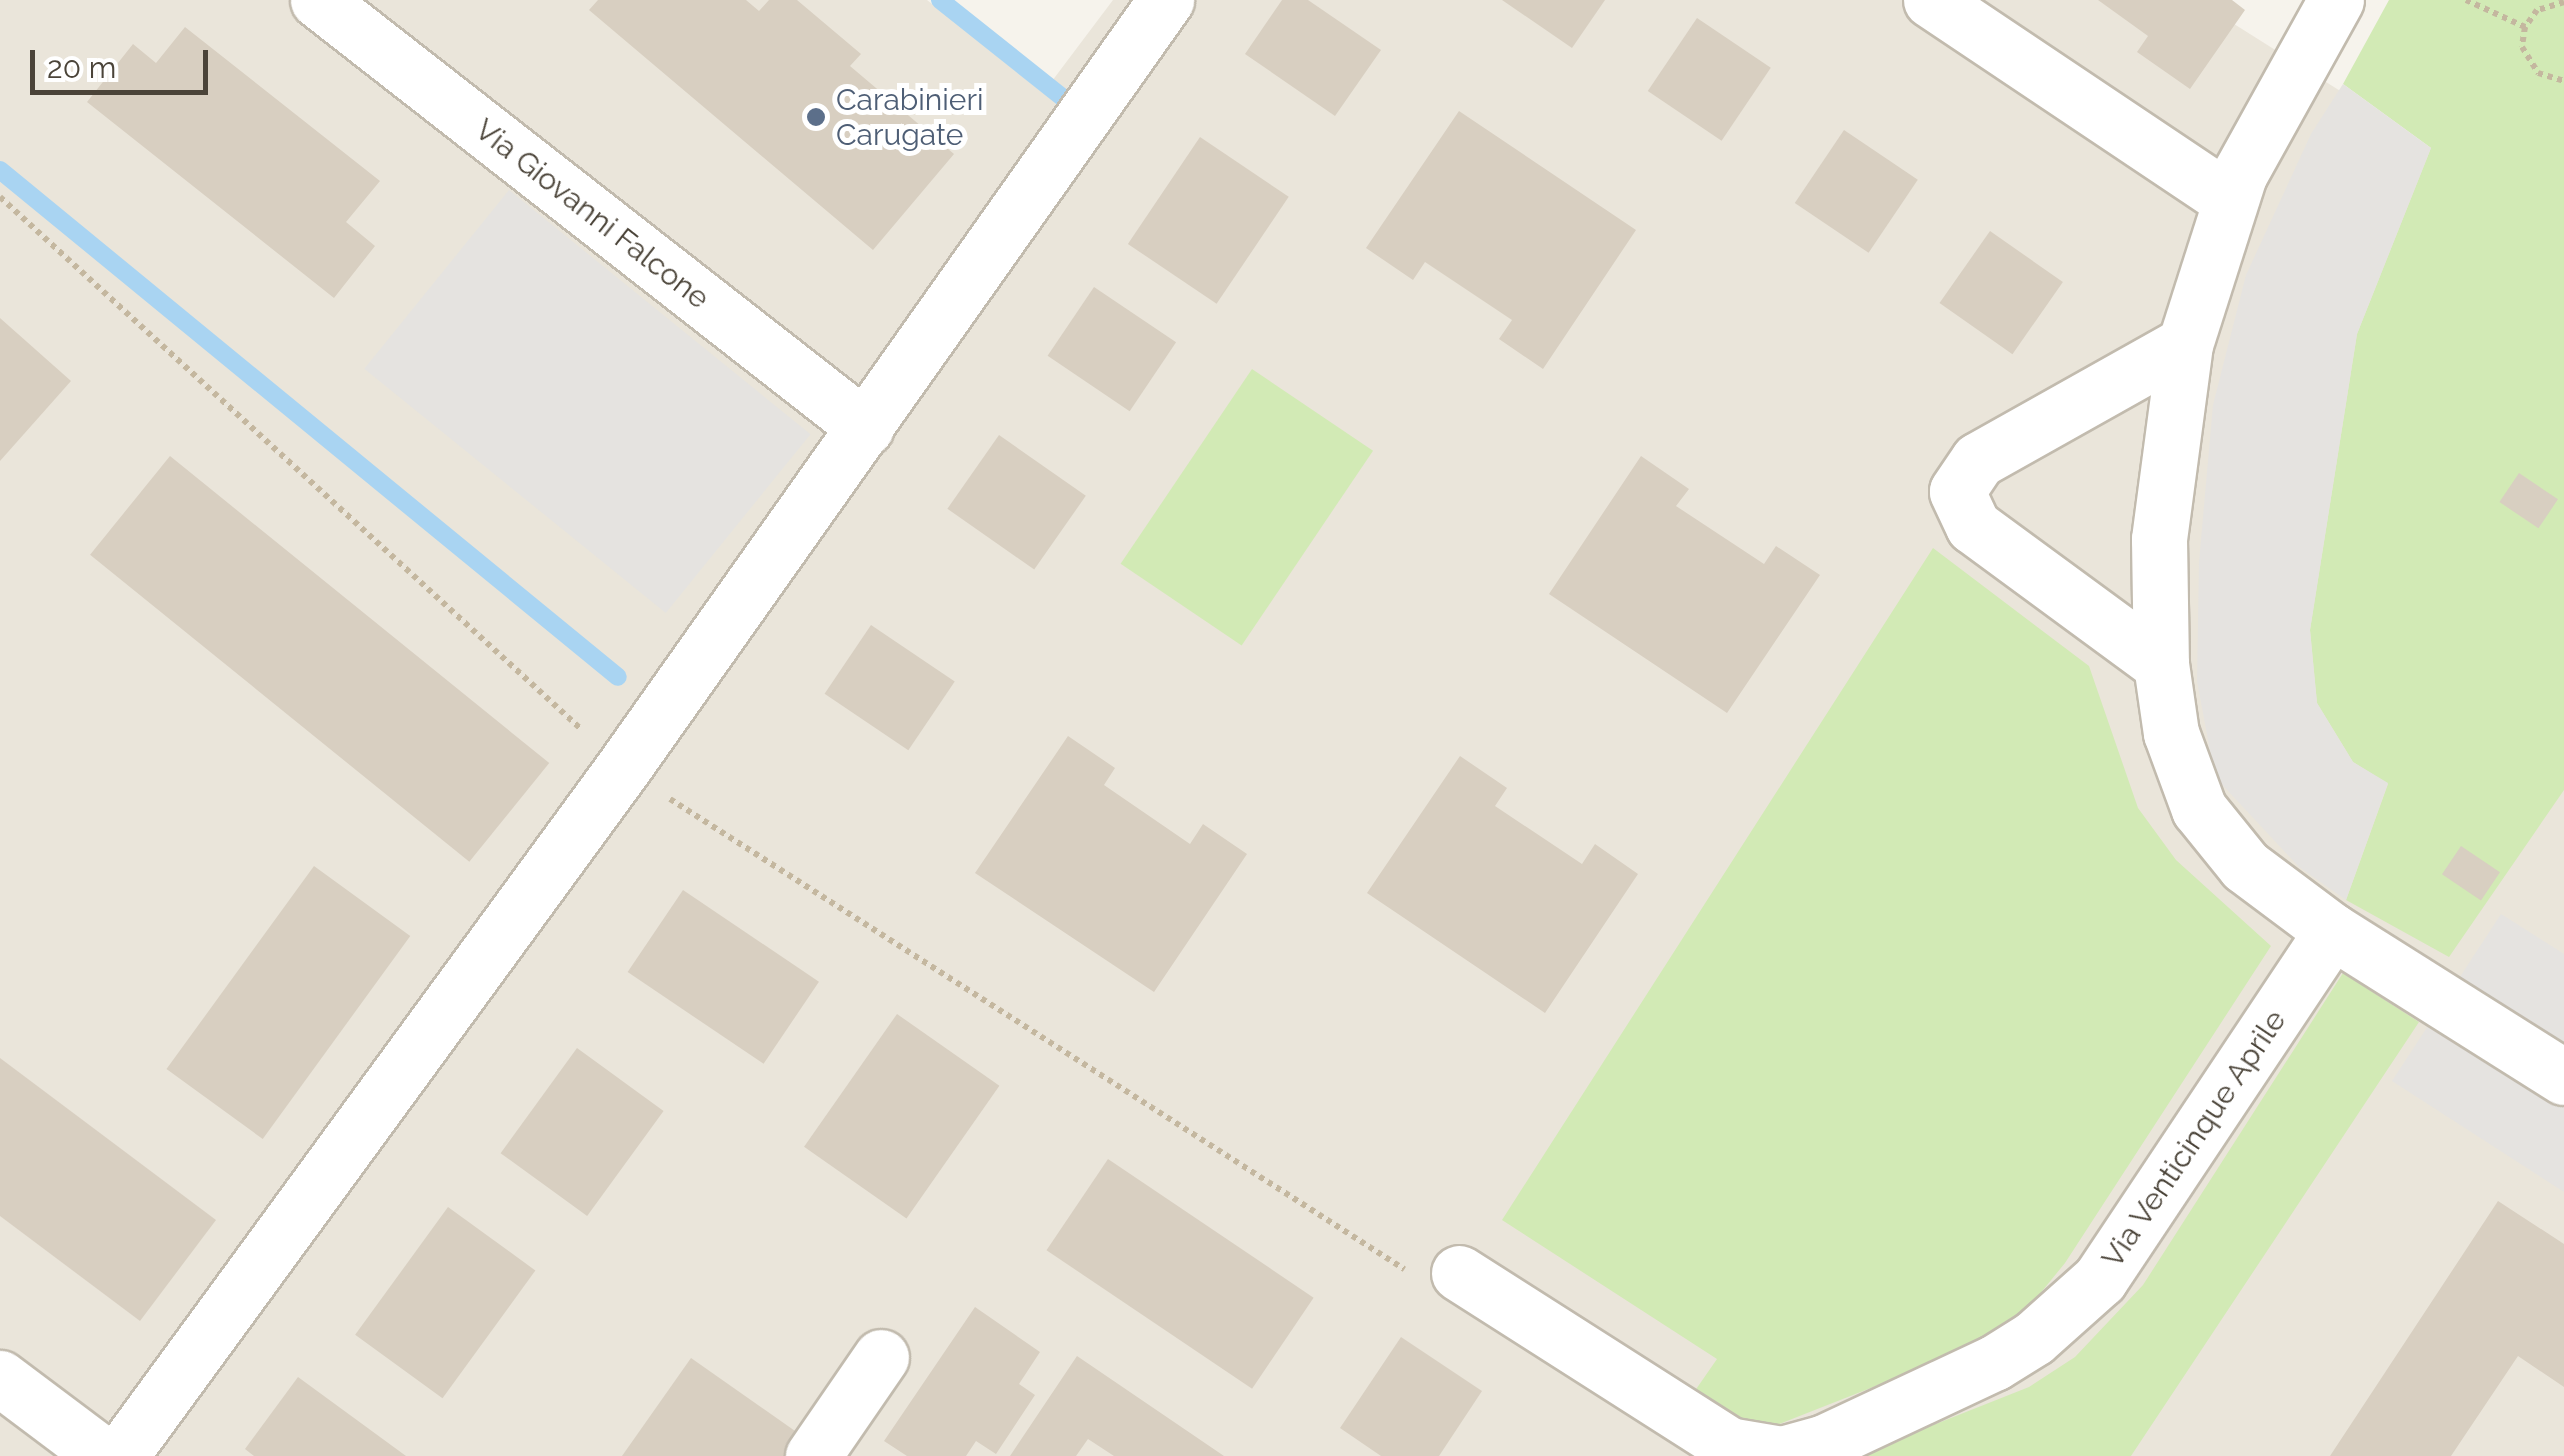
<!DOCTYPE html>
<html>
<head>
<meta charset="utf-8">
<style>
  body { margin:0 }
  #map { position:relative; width:2564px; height:1456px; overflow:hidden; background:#f6f3ec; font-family:Raleway,sans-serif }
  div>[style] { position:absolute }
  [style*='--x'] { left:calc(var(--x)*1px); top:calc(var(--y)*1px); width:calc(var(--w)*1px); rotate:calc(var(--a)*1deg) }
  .residential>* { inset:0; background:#eae5da }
  .green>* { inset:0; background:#d2eab5; transform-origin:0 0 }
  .parking>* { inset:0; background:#e5e3e0; transform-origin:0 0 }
  .stream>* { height:18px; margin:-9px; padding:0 9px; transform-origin:9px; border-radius:9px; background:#a9d4f2 }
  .building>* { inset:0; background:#d8cfc1; transform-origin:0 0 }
  .path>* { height:6px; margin-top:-3px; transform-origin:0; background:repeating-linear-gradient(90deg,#c4b79f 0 5px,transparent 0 10px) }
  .roads { filter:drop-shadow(2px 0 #c2bbae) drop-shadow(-2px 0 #c2bbae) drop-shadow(0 2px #c2bbae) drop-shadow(0 -2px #c2bbae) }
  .street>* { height:55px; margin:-27.5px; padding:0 27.5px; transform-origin:27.5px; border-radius:27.5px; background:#fff }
  .dots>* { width:28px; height:28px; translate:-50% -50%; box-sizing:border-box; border:5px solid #fff; border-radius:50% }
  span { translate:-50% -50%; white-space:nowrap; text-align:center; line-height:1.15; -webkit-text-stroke:10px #fff; paint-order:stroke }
  .service-label { font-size:30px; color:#4e5e75 }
  .left { translate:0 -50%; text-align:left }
  .street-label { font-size:30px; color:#4b4439 }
  .scale { position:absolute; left:30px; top:50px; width:178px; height:45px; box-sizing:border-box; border:5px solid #4b4439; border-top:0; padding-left:12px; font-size:30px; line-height:35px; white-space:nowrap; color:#4b4439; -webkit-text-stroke:8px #fff; paint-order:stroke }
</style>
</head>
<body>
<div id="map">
  <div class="residential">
    <i style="clip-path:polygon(0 0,927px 0,1043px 93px,1113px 0,2196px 0,2564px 232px,2564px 1456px,0 1456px)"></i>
  </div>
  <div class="green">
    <i style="clip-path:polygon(2389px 0,2564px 0,2564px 790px,2449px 957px,2346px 900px,2388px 784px,2353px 762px,2317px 703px,2310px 630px,2357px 334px,2431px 148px,2343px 84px)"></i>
    <i style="left:1252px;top:369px;width:146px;height:235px;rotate:34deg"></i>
    <i style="clip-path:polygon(1933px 548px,2089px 666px,2138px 808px,2176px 860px,2271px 946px,2065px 1263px,2016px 1323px,1952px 1356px,1751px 1435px,1692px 1395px,1717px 1359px,1502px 1220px)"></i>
    <i style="clip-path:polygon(2343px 973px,2419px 1022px,2131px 1456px,1855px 1456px,2029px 1387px,2075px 1357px,2143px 1285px)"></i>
  </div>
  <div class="parking">
    <i style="clip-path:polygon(2343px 84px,2431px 148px,2357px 334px,2310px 630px,2317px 703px,2353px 762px,2388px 783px,2346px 900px,2299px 867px,2215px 777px,2197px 681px,2199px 562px,2213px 405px,2246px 275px,2311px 134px)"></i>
    <i style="left:509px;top:190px;width:388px;height:230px;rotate:39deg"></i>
    <i style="clip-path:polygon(2501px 914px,2564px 954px,2564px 1192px,2392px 1081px)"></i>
  </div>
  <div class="stream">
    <i style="--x:940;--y:0;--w:157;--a:38.5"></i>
    <i style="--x:0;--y:170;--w:799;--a:39.37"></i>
  </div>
  <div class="building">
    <i style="clip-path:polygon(598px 0,746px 0,759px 11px,769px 0,797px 0,861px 54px,850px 66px,954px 154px,873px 250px,589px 10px)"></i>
    <i style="clip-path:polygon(1282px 0,1308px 0,1381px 50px,1335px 116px,1245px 54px)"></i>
    <i style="clip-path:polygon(1502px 0,1605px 0,1572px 48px)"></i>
    <i style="clip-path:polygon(2098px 0,2232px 0,2245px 10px,2190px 89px,2137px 52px,2148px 36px)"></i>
    <i style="left:1697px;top:18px;width:89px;height:88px;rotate:34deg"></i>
    <i style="clip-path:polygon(185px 27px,380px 181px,346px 222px,375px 246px,334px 298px,87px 102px,133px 44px,156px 63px)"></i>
    <i style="clip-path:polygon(1459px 111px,1636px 230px,1543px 369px,1499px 339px,1512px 320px,1425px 262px,1413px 280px,1366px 248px)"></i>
    <i style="left:1844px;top:130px;width:89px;height:88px;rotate:34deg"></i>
    <i style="left:1200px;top:137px;width:107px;height:129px;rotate:34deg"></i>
    <i style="left:1990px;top:231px;width:89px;height:88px;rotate:35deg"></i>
    <i style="left:1094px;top:287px;width:99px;height:83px;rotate:34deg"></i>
    <i style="clip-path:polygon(0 318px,71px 381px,0 461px)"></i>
    <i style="left:999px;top:435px;width:106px;height:90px;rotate:35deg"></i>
    <i style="left:170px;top:456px;width:488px;height:127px;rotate:39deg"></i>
    <i style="clip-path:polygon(1641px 456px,1689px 489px,1676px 506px,1764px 564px,1776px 546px,1820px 575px,1727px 713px,1549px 594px)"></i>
    <i style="left:2519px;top:473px;width:47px;height:35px;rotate:34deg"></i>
    <i style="left:871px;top:625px;width:101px;height:83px;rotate:34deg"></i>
    <i style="clip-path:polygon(1068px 736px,1115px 768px,1104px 785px,1190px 844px,1203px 824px,1247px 854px,1154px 992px,975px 873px)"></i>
    <i style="clip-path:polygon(1460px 756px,1507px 788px,1495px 806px,1582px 864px,1595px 844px,1638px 874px,1545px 1013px,1367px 893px)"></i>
    <i style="left:2461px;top:846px;width:47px;height:34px;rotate:34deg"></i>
    <i style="left:314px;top:866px;width:119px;height:251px;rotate:36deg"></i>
    <i style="left:683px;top:890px;width:164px;height:99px;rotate:34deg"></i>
    <i style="left:897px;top:1014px;width:125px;height:162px;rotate:35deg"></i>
    <i style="left:577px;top:1048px;width:107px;height:130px;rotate:36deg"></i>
    <i style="clip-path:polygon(0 1058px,216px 1220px,140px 1321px,0 1216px)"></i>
    <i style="left:1108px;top:1159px;width:248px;height:110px;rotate:34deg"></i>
    <i style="clip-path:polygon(2498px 1201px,2564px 1244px,2564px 1387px,2518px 1356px,2451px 1456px,2330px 1456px)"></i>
    <i style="left:448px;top:1207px;width:108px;height:158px;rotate:36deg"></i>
    <i style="clip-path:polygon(975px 1307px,1040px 1352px,1019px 1384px,1035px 1395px,996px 1454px,976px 1441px,966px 1456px,907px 1456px,884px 1441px)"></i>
    <i style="clip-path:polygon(1401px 1337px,1482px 1391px,1439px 1456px,1381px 1456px,1340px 1428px)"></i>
    <i style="clip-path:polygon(1077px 1356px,1224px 1456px,1114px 1456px,1088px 1439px,1076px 1456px,1010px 1456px)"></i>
    <i style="clip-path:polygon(691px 1358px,805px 1438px,793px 1456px,622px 1456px)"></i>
    <i style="clip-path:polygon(298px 1377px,406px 1456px,254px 1456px,245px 1449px)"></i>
  </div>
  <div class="path">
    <i style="--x:2466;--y:0;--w:65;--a:24.6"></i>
    <i style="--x:2564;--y:2;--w:28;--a:163"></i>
    <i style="--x:2537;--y:10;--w:21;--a:125"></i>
    <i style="--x:2525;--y:27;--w:20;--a:99"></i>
    <i style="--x:2522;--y:47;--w:31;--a:58"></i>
    <i style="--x:2538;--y:73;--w:27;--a:17"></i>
    <i style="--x:0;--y:197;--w:789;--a:42.48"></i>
    <i style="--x:670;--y:799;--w:872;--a:32.63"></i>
  </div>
  <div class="roads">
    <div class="street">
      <i style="--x:318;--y:0;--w:695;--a:37.99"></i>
      <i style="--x:1931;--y:0;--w:360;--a:33.8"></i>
      <i style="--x:2336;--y:0;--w:200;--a:119"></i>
      <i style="--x:2239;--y:175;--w:177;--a:107.7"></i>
      <i style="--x:2185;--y:344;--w:197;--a:97.6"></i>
      <i style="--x:2159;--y:539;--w:125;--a:89.1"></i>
      <i style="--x:2161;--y:664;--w:70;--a:81.8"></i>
      <i style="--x:2171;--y:733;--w:81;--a:69.8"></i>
      <i style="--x:2199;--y:809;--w:73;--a:51.1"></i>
      <i style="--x:2245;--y:866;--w:109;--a:36.8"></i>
      <i style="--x:2332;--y:931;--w:274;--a:32.2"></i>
      <i style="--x:2161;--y:664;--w:233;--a:-143.7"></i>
      <i style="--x:1973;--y:526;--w:38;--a:-115"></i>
      <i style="--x:1957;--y:491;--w:37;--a:-56"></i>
      <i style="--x:1978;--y:460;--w:237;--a:-29.3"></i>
      <i style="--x:1459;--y:1273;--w:320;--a:32.5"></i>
      <i style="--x:1729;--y:1445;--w:54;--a:9.6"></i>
      <i style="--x:1782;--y:1454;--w:45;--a:-15.6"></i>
      <i style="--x:1825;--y:1442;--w:187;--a:-25.1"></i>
      <i style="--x:1994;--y:1363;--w:47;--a:-32"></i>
      <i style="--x:2034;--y:1338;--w:89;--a:-41.8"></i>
      <i style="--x:2100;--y:1279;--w:418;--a:-56.3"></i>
      <i style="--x:0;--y:1378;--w:130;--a:36.9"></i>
      <i style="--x:120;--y:1456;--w:852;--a:-53.83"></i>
      <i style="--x:623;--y:768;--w:941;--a:-54.74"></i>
      <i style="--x:813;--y:1456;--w:120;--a:-55.5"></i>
    </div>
  </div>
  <div class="dots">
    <i style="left:816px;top:117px;background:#5c6f8a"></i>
  </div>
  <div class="service-label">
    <span class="left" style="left:836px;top:117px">Carabinieri<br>Carugate</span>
  </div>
  <div class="street-label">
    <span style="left:592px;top:214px;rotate:38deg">Via Giovanni Falcone</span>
    <span style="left:2194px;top:1139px;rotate:-56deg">Via Venticinque Aprile</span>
  </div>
  <div class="scale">20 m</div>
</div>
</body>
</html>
